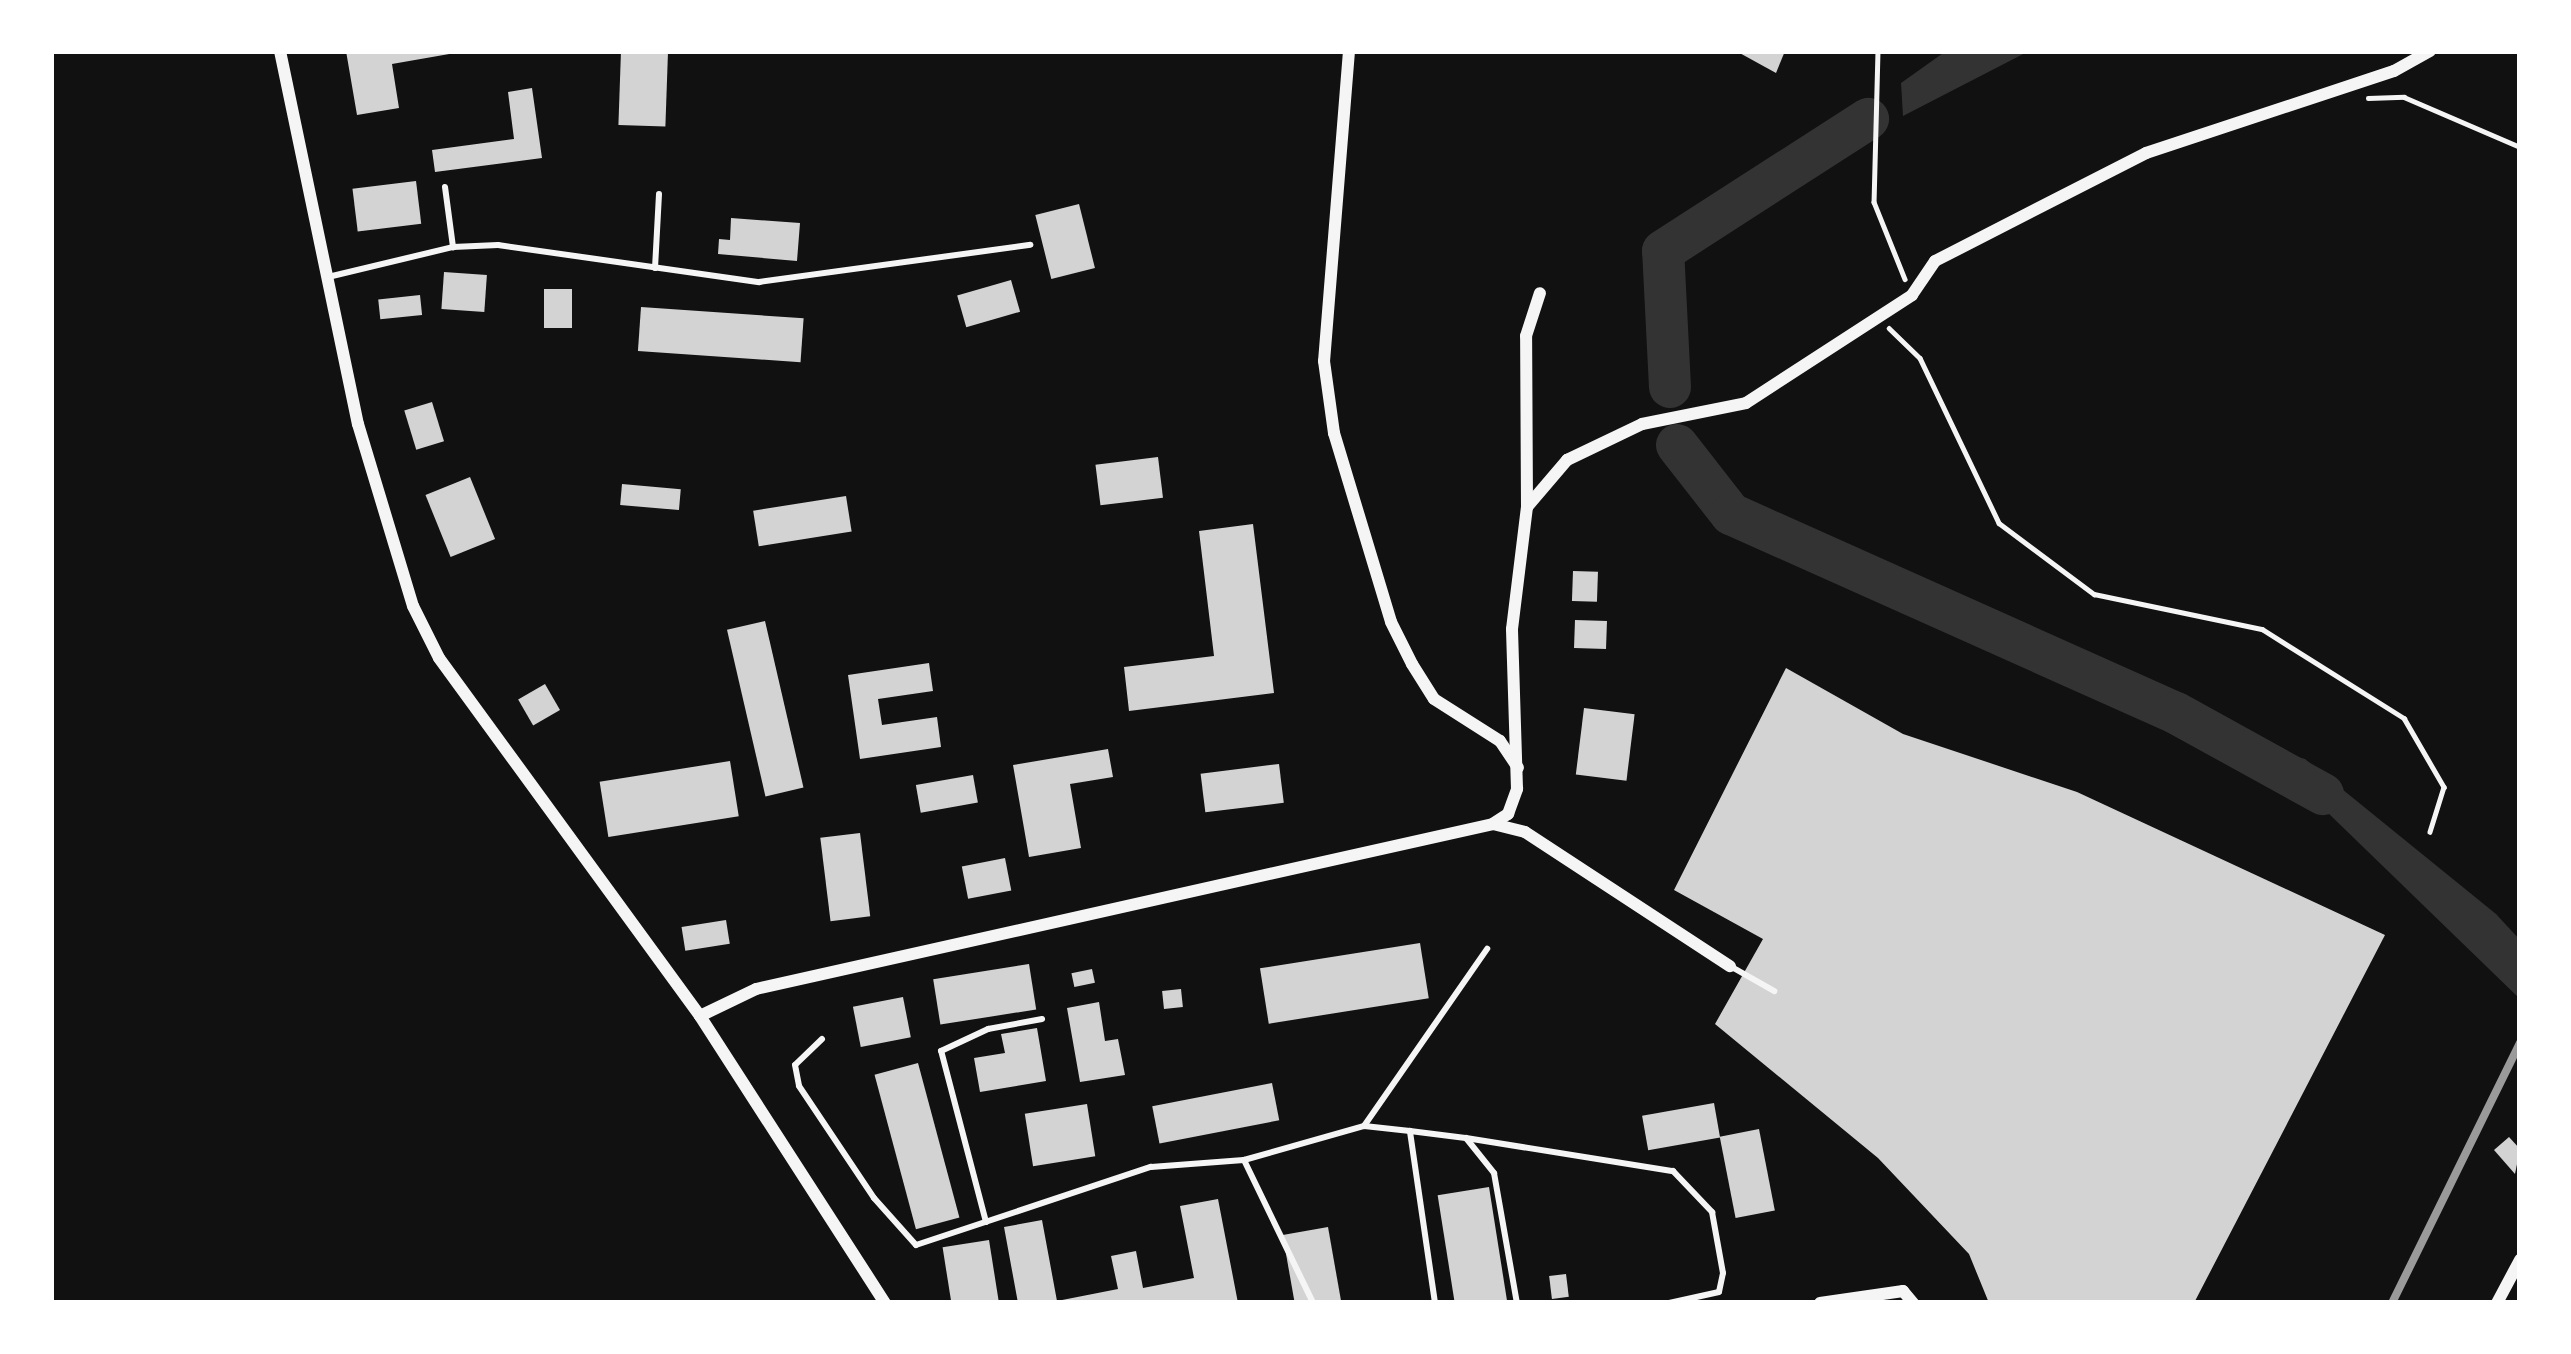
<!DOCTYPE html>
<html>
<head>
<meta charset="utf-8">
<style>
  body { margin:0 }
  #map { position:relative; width:2571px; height:1354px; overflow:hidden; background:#111; font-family:"Nunito Sans",sans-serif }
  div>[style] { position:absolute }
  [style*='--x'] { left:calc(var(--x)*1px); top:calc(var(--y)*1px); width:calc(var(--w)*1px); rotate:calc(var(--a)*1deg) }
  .water>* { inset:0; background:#333 }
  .river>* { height:42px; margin:-21px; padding:0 21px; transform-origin:21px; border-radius:21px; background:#333 }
  .building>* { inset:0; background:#d3d3d3; transform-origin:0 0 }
  .path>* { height:4.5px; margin:-2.25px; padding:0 2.25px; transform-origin:2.25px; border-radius:2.25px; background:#f5f5f5 }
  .service>* { height:6px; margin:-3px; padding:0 3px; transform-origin:3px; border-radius:3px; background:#f5f5f5 }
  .minor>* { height:12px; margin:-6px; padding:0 6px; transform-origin:6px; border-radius:6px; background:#f5f5f5 }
  .rail>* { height:8px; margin:-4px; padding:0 4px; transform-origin:4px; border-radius:4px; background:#9a9a9a }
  span { translate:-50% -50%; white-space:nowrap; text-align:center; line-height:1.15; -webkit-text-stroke:9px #fff; paint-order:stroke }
  .frame { position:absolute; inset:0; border:54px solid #fff; pointer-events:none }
</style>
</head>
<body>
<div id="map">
  <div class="water">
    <i style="clip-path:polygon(1946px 51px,2029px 51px,1903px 116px,1901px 83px)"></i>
    <i style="clip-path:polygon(2259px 746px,2305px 759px,2496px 914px,2520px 940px,2520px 999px)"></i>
  </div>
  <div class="river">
    <i style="--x:1670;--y:387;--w:136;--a:-92.9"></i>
    <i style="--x:1663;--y:251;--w:244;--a:-32.8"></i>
    <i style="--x:1677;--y:445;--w:88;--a:52"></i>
    <i style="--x:1731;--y:514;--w:487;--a:24.1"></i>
    <i style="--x:2176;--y:713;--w:168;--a:28.9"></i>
  </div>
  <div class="building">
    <i style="clip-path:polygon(346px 51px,454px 51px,455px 53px,392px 64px,399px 108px,357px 115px)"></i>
    <i style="left:621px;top:51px;width:47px;height:74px;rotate:2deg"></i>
    <i style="clip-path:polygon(1736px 51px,1785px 51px,1776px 73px)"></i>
    <i style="clip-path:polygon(532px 88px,542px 158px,435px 172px,432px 150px,514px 139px,508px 92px)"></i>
    <i style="left:416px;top:181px;width:43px;height:64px;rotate:83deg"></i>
    <i style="left:1079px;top:204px;width:66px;height:45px;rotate:76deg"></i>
    <i style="clip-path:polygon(731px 218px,800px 223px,797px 261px,718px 254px,719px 239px,730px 240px)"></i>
    <i style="left:444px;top:272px;width:43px;height:37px;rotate:4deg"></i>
    <i style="left:1011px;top:280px;width:33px;height:56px;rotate:74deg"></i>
    <i style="left:544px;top:289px;width:28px;height:39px"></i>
    <i style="left:420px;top:295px;width:20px;height:42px;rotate:84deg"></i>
    <i style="left:641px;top:307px;width:163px;height:44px;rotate:4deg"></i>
    <i style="left:432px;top:402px;width:41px;height:29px;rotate:73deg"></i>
    <i style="left:1158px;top:457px;width:41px;height:63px;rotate:83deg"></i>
    <i style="left:470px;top:477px;width:67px;height:48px;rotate:68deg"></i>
    <i style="left:622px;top:484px;width:59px;height:21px;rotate:5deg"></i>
    <i style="left:846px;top:496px;width:36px;height:94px;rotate:81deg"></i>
    <i style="clip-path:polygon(1253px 524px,1274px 693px,1129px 711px,1124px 667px,1214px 656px,1199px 531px)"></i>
    <i style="left:1573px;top:571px;width:25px;height:30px;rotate:2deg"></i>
    <i style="left:1575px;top:620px;width:32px;height:28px;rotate:2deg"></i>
    <i style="left:765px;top:621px;width:171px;height:39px;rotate:77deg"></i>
    <i style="clip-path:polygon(929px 663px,933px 691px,878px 699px,882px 725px,937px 717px,941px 747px,860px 759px,848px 675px)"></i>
    <i style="clip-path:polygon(1786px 668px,1903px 734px,2077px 792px,2385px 935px,2194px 1303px,1989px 1303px,1969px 1254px,1878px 1158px,1715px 1024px,1763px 939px,1674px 890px)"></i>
    <i style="left:545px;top:684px;width:30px;height:31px;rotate:60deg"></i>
    <i style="left:1584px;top:708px;width:51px;height:67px;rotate:7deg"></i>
    <i style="clip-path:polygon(1108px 749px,1113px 777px,1070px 784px,1081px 848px,1029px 857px,1013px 765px)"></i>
    <i style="left:730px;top:761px;width:56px;height:132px;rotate:81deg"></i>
    <i style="left:1279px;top:764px;width:39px;height:79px;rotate:83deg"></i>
    <i style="left:973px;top:775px;width:28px;height:58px;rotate:80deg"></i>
    <i style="left:860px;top:833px;width:84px;height:40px;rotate:83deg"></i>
    <i style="left:1005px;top:858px;width:33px;height:44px;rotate:79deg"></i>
    <i style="left:726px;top:920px;width:24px;height:45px;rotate:81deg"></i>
    <i style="left:1420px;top:943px;width:56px;height:162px;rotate:81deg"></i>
    <i style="left:1029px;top:964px;width:46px;height:97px;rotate:81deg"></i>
    <i style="left:1092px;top:969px;width:14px;height:21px;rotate:78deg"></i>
    <i style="left:1181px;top:989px;width:18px;height:19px;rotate:84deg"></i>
    <i style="left:903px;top:997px;width:41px;height:51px;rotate:79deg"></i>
    <i style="clip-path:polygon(1099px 1002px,1105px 1041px,1118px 1039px,1125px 1075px,1080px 1082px,1067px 1008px)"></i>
    <i style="clip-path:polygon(1037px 1028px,1046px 1081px,980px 1092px,974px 1058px,1005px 1053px,1001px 1034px)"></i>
    <i style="left:918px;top:1063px;width:160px;height:45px;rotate:75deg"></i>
    <i style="left:1272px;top:1083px;width:38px;height:122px;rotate:79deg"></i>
    <i style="left:1714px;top:1103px;width:35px;height:73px;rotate:80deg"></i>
    <i style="left:1087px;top:1104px;width:53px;height:63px;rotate:81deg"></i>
    <i style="left:1759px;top:1129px;width:83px;height:40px;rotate:79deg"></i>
    <i style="clip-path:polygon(2509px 1137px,2520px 1149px,2515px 1174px,2494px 1150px)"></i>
    <i style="left:1489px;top:1187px;width:117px;height:52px;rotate:81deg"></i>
    <i style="clip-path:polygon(1218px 1199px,1238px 1303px,1018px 1303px,1004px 1227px,1042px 1220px,1057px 1301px,1118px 1289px,1111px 1256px,1136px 1251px,1143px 1288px,1194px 1278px,1180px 1206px)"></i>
    <i style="left:1328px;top:1227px;width:77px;height:46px;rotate:80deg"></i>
    <i style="left:989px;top:1240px;width:64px;height:47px;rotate:81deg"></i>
    <i style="left:1566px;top:1274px;width:23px;height:17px;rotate:83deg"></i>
  </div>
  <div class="path">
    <i style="--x:1878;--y:51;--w:151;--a:91.5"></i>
    <i style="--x:1874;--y:202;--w:83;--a:68.1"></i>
    <i style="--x:2368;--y:98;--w:36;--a:-2"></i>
    <i style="--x:2404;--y:97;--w:126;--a:23.3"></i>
    <i style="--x:1889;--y:328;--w:43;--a:44.1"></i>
    <i style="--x:1920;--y:358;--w:183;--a:64.4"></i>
    <i style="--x:1999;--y:523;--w:119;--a:36.8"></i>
    <i style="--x:2094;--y:594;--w:172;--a:11.8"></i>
    <i style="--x:2262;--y:629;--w:168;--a:32.1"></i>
    <i style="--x:2404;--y:718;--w:80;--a:59.9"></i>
    <i style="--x:2444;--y:787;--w:47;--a:107.3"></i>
  </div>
  <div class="service">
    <i style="--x:445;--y:187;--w:61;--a:82.4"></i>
    <i style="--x:655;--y:268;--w:74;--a:-86.9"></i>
    <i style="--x:328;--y:277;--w:129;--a:-13.5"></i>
    <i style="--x:453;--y:247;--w:45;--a:-2.5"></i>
    <i style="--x:498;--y:245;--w:264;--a:8.1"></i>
    <i style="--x:759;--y:282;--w:274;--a:-7.8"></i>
    <i style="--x:1730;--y:966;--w:51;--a:29.6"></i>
    <i style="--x:822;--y:1039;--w:37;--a:136"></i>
    <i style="--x:795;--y:1065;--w:21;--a:79"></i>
    <i style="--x:799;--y:1086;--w:135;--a:56.2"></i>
    <i style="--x:874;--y:1198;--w:63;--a:48.2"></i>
    <i style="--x:916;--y:1245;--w:248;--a:-18.4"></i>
    <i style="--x:1151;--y:1167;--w:93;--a:-4.3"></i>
    <i style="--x:1244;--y:1160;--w:159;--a:64.2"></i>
    <i style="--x:1410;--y:1131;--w:56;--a:7.1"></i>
    <i style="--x:1466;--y:1138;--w:45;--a:51.3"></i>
    <i style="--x:1494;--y:1173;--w:132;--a:80"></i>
    <i style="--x:1466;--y:1138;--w:210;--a:9.1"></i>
    <i style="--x:1673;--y:1171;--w:57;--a:46.4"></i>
    <i style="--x:1712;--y:1212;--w:62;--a:79.8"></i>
    <i style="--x:1723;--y:1273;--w:19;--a:102"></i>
    <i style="--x:1719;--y:1292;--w:51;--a:167.6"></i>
    <i style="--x:1244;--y:1160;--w:125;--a:-15.8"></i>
    <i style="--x:986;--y:1222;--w:177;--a:-104.7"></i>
    <i style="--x:941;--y:1051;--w:52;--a:-25.1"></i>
    <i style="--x:988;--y:1029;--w:55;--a:-10.5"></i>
    <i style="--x:1435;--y:1303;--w:174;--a:-98.3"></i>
    <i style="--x:1410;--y:1131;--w:46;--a:-173.8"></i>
    <i style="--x:1364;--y:1126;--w:216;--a:-55.2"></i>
  </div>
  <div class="minor">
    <i style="--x:280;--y:51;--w:381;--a:78.2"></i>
    <i style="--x:358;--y:424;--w:190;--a:73.2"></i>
    <i style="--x:413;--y:606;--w:58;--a:63.4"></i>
    <i style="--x:439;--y:658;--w:443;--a:53.9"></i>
    <i style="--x:700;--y:1016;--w:341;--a:57.2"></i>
    <i style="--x:1349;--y:51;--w:311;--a:94.6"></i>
    <i style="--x:1324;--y:361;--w:73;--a:82.1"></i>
    <i style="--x:1334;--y:433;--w:197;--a:73.2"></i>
    <i style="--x:1391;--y:622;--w:47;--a:63.4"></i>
    <i style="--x:1412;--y:664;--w:41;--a:57.8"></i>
    <i style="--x:1434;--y:699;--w:78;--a:32.5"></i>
    <i style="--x:1500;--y:741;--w:32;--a:56"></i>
    <i style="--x:1527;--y:507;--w:62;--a:-49.6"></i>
    <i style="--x:1567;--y:460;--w:83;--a:-25.6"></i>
    <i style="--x:1642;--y:424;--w:106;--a:-11.4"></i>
    <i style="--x:1746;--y:403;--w:198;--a:-33"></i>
    <i style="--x:1912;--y:295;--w:41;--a:-55.9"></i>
    <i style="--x:1935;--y:261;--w:237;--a:-27.1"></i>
    <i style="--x:2146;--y:153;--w:261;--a:-18.3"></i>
    <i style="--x:2394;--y:71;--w:41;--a:-29.1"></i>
    <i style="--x:1494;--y:823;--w:17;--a:-33"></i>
    <i style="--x:1508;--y:814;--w:27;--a:-70"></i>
    <i style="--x:1517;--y:789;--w:160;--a:-91.8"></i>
    <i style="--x:1512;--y:629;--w:123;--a:-83"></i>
    <i style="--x:1527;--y:507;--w:171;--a:-90.3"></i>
    <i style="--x:1526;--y:336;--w:45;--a:-72"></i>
    <i style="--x:700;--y:1016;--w:62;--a:-25.7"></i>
    <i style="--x:756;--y:989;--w:755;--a:-12.62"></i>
    <i style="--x:1493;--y:824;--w:33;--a:14"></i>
    <i style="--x:1525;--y:832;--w:245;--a:33.2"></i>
    <i style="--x:1820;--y:1303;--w:84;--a:-8.2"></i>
    <i style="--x:1903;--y:1291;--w:16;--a:50"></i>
    <i style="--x:2497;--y:1303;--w:49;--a:-61.9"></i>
  </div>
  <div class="rail">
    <i style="--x:2392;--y:1303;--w:290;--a:-63.8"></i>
  </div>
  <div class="frame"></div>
</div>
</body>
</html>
